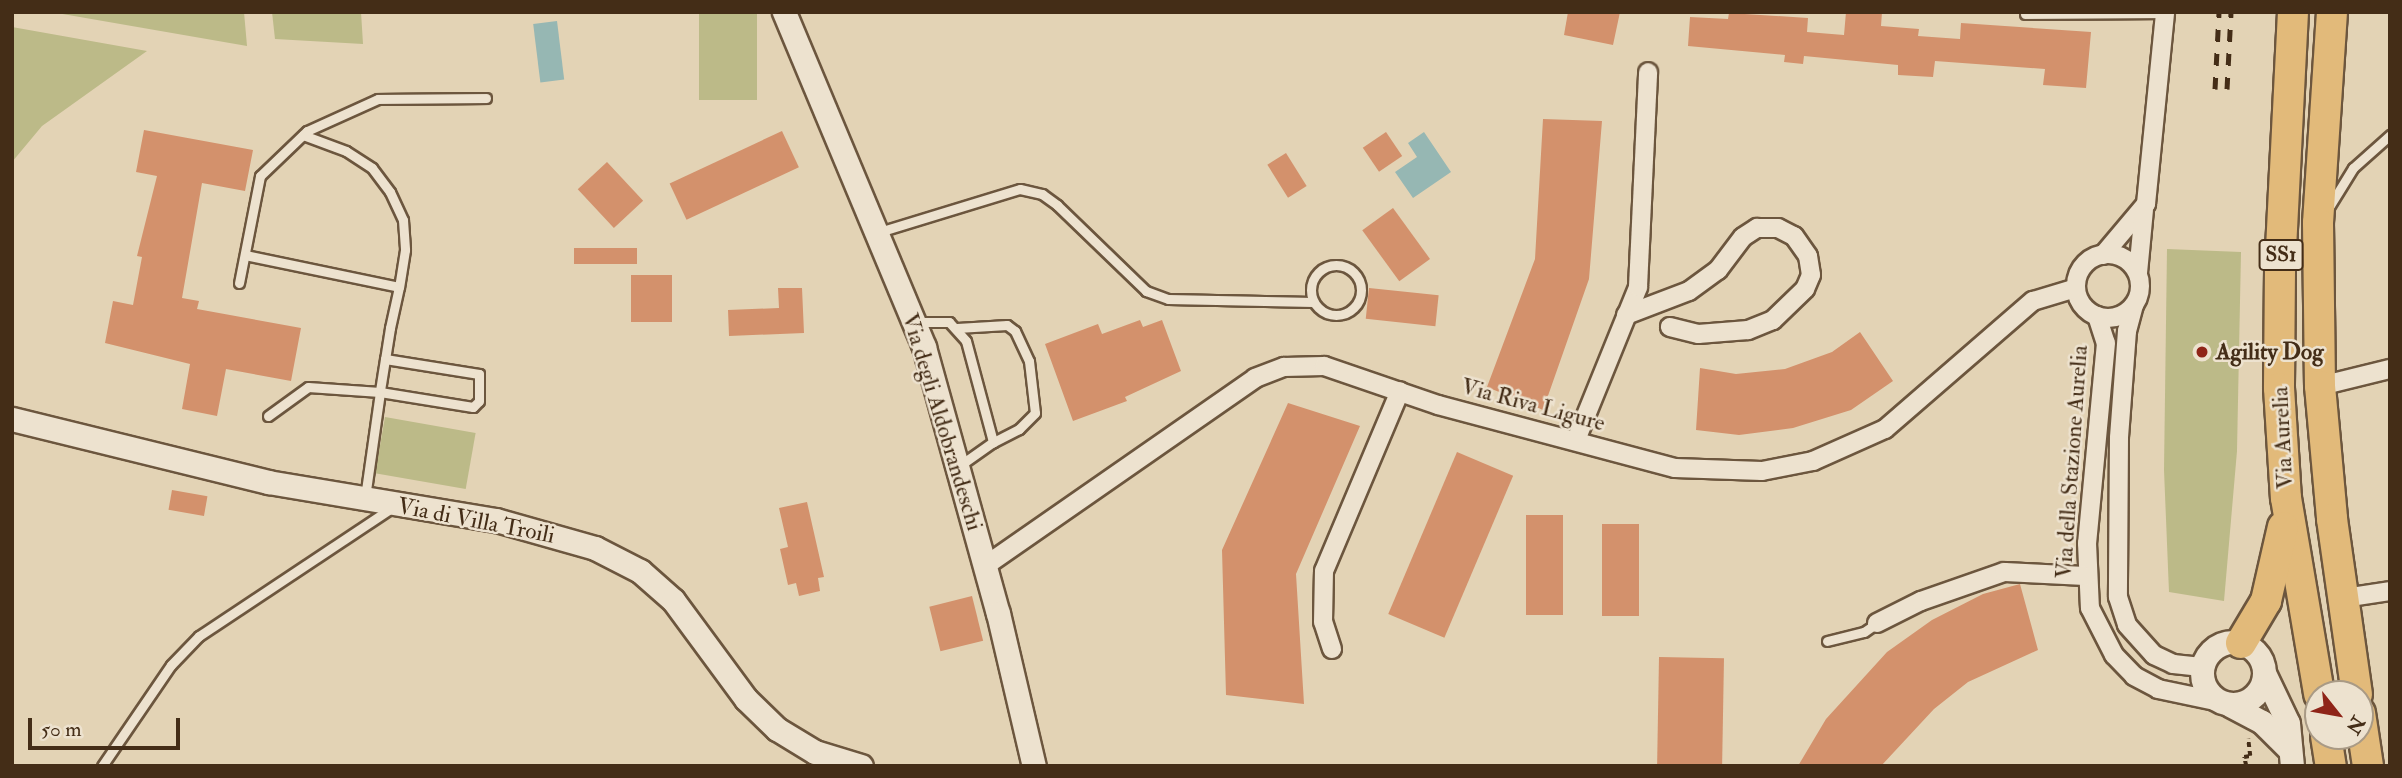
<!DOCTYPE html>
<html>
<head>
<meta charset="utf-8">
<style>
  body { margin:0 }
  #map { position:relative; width:2402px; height:778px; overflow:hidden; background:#e3d3b5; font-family:"IM FELL Double Pica",serif }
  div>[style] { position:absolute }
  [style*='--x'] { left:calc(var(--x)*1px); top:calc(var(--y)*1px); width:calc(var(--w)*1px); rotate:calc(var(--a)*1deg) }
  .green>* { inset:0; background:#bcba88; transform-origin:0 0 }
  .water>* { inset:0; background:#96b7b3; transform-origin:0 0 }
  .building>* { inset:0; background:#d3916c; transform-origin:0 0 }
  .path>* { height:3.5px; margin-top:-1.75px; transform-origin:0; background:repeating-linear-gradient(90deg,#442d17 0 5px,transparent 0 8.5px) }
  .roads { filter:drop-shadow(2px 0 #6c563e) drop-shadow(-2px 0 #6c563e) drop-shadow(0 2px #6c563e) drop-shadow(0 -2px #6c563e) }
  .service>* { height:9px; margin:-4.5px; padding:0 4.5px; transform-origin:4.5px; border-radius:4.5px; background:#ede2cf }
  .service>.ring { margin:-4.5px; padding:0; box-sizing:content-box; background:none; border:9px solid #ede2cf; border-radius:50% }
  .minor>* { height:18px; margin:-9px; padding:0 9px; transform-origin:9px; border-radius:9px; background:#ede2cf }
  .minor>.ring { margin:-9px; padding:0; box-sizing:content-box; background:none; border:18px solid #ede2cf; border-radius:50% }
  .tertiary>* { height:23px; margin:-11.5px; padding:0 11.5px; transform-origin:11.5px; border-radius:11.5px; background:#ede2cf }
  .tertiary>.ring { margin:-11.5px; padding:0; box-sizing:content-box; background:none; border:23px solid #ede2cf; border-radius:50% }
  .trunk>* { height:30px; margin:-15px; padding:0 15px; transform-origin:15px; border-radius:15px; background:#e2ba7a }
  .rail>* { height:5px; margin-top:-2.5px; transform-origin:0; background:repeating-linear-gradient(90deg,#442d17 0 12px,transparent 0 24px) }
  .dots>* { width:19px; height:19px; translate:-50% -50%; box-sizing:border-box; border:4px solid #ede2cf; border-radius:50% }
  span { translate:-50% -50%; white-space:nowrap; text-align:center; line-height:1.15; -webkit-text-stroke:5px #ede2cf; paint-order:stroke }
  .shield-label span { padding:2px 5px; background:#ede2cf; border:2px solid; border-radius:5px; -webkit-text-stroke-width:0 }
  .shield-label { font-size:21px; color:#442d17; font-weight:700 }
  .poi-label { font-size:23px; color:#442d17; font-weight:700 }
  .left { translate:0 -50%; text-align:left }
  .street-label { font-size:23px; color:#442d17 }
  .frame { position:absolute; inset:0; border:14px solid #442d17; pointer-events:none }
  .north { position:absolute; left:2304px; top:680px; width:70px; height:70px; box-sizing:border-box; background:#ede2cf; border:2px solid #a99a85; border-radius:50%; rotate:121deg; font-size:19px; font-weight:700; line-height:28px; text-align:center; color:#442d17 }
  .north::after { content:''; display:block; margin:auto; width:24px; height:32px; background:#8f2418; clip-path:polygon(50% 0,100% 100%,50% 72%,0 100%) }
  .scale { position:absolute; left:28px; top:718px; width:152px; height:32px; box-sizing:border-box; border:4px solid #442d17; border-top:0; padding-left:9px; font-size:21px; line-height:24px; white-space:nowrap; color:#442d17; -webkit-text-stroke:5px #ede2cf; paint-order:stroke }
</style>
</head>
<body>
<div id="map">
  <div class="green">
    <i style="clip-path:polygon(51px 12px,244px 12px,247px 46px)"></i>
    <i style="clip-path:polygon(272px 12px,361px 12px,363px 44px,275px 39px)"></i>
    <i style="left:699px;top:12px;width:58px;height:88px"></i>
    <i style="clip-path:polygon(12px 27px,147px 51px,42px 126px,12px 162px)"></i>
    <i style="clip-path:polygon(2167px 249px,2241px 252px,2237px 451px,2224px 601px,2169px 592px,2164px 470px)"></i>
    <i style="left:385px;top:417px;width:92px;height:57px;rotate:10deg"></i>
  </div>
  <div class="water">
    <i style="left:557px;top:21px;width:59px;height:24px;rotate:83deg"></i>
    <i style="clip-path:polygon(1424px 132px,1451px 172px,1413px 198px,1395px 172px,1417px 157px,1408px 143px)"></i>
  </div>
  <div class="building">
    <i style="clip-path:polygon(1568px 12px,1620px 12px,1613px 45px,1564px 35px)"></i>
    <i style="clip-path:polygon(1846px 12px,1882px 12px,1881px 26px,1919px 29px,1918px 36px,1960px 39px,1961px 23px,2091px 32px,2086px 88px,2043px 85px,2045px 69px,1935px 61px,1933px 77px,1898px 75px,1898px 65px,1804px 56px,1803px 64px,1784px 62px,1785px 55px,1688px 46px,1690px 17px,1728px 19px,1729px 13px,1808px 18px,1807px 32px,1844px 35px)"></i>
    <i style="clip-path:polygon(1543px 119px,1602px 121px,1589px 279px,1543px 410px,1487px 387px,1535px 259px)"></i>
    <i style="clip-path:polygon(144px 130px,253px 150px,245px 191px,202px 183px,182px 298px,199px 301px,197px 309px,301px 328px,291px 381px,226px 369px,217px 416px,182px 409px,190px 364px,105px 343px,113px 301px,133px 305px,142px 257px,137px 256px,157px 176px,136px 172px)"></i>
    <i style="left:782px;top:131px;width:40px;height:124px;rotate:65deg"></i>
    <i style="left:1386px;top:132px;width:29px;height:28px;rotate:56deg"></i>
    <i style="left:1286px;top:153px;width:39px;height:22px;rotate:58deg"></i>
    <i style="left:607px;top:162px;width:53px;height:40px;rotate:47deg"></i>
    <i style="left:1393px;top:208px;width:63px;height:38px;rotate:54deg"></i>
    <i style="left:637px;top:248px;width:16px;height:63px;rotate:90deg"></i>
    <i style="left:631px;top:275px;width:41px;height:47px"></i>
    <i style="clip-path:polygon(778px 288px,802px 288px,804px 333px,729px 336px,728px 310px,779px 308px)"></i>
    <i style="left:1369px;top:288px;width:70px;height:31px;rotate:6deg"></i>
    <i style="clip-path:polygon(1140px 320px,1143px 327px,1162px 320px,1181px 371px,1125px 397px,1127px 401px,1073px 421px,1045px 344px,1098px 324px,1102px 334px)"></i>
    <i style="clip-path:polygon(1860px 332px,1893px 381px,1851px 410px,1793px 428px,1739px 435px,1696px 430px,1700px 368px,1736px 374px,1785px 369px,1832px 352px)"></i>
    <i style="clip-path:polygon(1288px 403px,1360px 426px,1296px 574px,1304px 704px,1226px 695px,1222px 550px)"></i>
    <i style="left:1457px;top:452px;width:61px;height:176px;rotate:23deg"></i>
    <i style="left:172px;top:490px;width:36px;height:20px;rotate:10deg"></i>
    <i style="clip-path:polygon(807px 502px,824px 577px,818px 578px,820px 591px,799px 596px,796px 583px,788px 585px,780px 549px,788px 547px,779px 508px)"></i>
    <i style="left:1526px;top:515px;width:37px;height:100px"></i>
    <i style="left:1602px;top:524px;width:37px;height:92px"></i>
    <i style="clip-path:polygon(2020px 584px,2038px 650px,1968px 682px,1934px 709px,1881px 766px,1798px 766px,1826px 719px,1887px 652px,1932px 620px,1983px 594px)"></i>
    <i style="left:972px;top:596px;width:46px;height:44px;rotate:76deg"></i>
    <i style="left:1659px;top:657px;width:65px;height:109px;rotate:1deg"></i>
  </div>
  <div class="path">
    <i style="--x:2246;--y:766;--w:9;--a:-103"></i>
    <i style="--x:2244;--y:757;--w:6;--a:-9"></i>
    <i style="--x:2250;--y:756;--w:17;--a:-97"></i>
  </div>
  <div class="roads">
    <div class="service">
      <i style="--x:2025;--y:14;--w:140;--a:-0.4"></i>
      <i style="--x:303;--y:135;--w:46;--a:20.4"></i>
      <i style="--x:346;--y:151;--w:31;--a:33"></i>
      <i style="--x:372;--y:168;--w:30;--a:53"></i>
      <i style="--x:390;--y:192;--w:31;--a:65"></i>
      <i style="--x:403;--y:220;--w:30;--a:86"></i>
      <i style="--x:405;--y:250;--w:37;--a:99"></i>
      <i style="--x:2329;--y:207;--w:46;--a:-58.4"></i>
      <i style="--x:2353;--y:168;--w:50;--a:-41.7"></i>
      <i style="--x:879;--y:232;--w:147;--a:-17"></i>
      <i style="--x:1020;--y:189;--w:23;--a:13"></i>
      <i style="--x:1042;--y:194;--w:19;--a:36"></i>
      <i style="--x:1057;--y:205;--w:124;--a:44"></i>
      <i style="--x:1146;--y:291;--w:23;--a:20"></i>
      <i style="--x:1168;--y:299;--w:145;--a:1.2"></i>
      <i style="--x:245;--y:255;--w:157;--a:11.7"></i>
      <i style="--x:399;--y:287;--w:42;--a:102.4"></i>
      <i style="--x:390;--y:328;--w:31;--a:99"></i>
      <i style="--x:385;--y:359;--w:33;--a:99"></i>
      <i style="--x:380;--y:392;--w:94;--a:9.2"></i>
      <i style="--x:473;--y:407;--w:8;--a:-45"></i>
      <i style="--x:479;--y:401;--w:27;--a:-90"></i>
      <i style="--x:479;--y:374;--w:95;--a:-170.9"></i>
      <i class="ring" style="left:1311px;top:265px;width:41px;height:41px"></i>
      <i style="--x:239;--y:283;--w:109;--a:-78.9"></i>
      <i style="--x:260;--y:176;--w:65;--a:-43.8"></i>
      <i style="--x:307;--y:131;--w:78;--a:-24.3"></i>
      <i style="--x:378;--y:99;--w:108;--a:-0.5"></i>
      <i style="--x:915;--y:322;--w:34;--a:0"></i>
      <i style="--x:949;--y:322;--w:25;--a:48"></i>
      <i style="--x:966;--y:341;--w:105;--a:75"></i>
      <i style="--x:993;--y:442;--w:42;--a:144.8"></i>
      <i style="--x:957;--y:328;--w:50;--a:-3.4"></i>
      <i style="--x:1007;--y:325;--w:10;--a:37"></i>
      <i style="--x:1015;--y:331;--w:33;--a:65"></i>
      <i style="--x:1029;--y:361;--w:52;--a:83.4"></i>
      <i style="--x:1035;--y:413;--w:23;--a:135"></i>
      <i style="--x:1019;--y:429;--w:29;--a:153"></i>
      <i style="--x:268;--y:416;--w:49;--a:-35.9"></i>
      <i style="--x:308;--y:387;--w:72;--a:4"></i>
      <i style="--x:380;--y:392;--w:107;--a:98.1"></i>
      <i style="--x:1827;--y:641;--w:38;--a:-14"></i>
      <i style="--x:1864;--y:632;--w:16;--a:-35"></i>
      <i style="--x:102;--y:766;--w:122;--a:-55.7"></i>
      <i style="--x:171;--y:665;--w:40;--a:-46"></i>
      <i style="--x:199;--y:636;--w:232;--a:-33.6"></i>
    </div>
    <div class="minor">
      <i class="ring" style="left:2076px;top:254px;width:46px;height:46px"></i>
      <i style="--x:2103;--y:255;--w:67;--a:-49.9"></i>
      <i style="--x:2146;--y:204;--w:193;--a:-84.3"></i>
      <i style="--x:2138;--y:273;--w:63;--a:-84.6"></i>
      <i style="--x:2134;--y:305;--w:27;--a:105"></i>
      <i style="--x:2127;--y:331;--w:107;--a:94.3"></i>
      <i style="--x:2119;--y:438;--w:159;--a:90.4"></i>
      <i style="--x:2118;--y:597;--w:29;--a:72"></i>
      <i style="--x:2127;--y:625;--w:40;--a:48"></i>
      <i style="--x:2154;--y:655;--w:21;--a:25"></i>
      <i style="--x:2173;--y:664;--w:29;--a:6"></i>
      <i style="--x:1626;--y:315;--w:67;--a:-20.9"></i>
      <i style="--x:1689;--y:291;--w:36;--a:-36"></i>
      <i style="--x:1718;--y:270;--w:41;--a:-52.9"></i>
      <i style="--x:1743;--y:237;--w:17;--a:-33"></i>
      <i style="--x:1757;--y:228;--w:21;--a:0"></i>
      <i style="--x:1778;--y:228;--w:18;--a:27"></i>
      <i style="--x:1794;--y:236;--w:24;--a:55"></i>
      <i style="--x:1808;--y:256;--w:19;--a:81"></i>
      <i style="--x:1811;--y:275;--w:15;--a:113"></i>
      <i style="--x:1805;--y:289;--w:45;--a:135.9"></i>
      <i style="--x:1773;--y:320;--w:27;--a:158"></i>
      <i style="--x:1748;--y:330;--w:50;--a:175.4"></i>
      <i style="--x:1698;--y:334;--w:29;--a:-166"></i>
      <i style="--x:2097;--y:316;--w:28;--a:72"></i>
      <i style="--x:2106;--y:343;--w:201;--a:95.4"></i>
      <i style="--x:2087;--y:543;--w:65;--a:87.4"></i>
      <i style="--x:2090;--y:608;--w:53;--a:62.9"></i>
      <i style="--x:2114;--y:655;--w:29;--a:46"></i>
      <i style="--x:2134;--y:676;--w:27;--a:28"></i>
      <i style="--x:2158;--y:689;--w:63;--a:11.8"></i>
      <i style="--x:2320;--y:386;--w:72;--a:-13.7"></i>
      <i style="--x:1576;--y:440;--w:165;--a:-67.9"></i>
      <i style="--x:1638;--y:287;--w:215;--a:-87.3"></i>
      <i style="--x:985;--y:566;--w:329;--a:-34.8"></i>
      <i style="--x:1255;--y:378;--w:31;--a:-21"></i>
      <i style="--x:1284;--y:367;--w:40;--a:-1.4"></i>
      <i style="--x:1324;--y:366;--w:120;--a:18.9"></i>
      <i style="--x:1438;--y:405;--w:245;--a:14.9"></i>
      <i style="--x:1675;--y:468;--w:87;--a:2"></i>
      <i style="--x:1762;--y:471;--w:52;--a:-11.1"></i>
      <i style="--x:1813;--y:461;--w:79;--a:-24"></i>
      <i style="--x:1885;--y:429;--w:196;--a:-40.9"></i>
      <i style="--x:2033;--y:301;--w:45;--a:-16.8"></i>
      <i style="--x:2344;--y:598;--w:47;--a:-8.7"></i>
      <i style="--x:1877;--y:623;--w:49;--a:-26.6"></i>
      <i style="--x:1921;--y:601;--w:88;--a:-19.3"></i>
      <i style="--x:2004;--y:572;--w:82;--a:2.8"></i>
      <i style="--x:1332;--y:649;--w:28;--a:-108"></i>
      <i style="--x:1323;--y:622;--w:51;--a:-88.9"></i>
      <i style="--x:1324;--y:571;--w:195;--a:-67.1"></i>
    </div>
    <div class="tertiary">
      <i style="--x:784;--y:12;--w:363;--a:67.3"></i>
      <i style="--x:924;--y:347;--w:276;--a:74.5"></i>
      <i style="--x:998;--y:613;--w:157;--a:76.8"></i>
      <i style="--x:12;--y:419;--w:264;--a:13.8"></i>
      <i style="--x:268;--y:482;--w:231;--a:9.5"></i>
      <i style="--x:496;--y:520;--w:103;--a:15.8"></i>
      <i style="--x:595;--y:548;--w:51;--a:27.1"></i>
      <i style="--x:640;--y:571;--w:44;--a:41.3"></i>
      <i style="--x:673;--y:600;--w:123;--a:53.6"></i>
      <i style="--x:746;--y:699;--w:43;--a:44.1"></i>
      <i style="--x:777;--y:729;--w:44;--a:31.2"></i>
      <i style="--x:815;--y:752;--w:48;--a:16.9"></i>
      <i class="ring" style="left:2202px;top:642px;width:39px;height:39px"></i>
      <i style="--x:2264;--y:673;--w:55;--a:64.4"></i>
      <i style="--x:2288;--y:723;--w:43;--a:84.7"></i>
      <i style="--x:2230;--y:705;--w:36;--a:28"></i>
      <i style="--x:2262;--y:722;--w:37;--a:45"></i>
    </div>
    <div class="trunk">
      <i style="--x:2293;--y:12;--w:258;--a:92.9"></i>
      <i style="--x:2280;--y:270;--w:118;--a:90.5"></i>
      <i style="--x:2279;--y:388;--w:110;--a:86.4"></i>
      <i style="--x:2286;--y:498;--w:199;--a:80.4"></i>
      <i style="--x:2332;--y:12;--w:211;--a:93.8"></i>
      <i style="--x:2318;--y:223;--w:163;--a:89.3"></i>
      <i style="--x:2320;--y:386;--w:134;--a:84.8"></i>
      <i style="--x:2332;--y:519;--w:177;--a:81.9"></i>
      <i style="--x:2241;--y:643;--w:49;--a:-59.2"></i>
      <i style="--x:2266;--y:601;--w:76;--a:-77.1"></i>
      <i style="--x:2360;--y:713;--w:54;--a:81.4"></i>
      <i style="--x:2326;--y:736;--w:30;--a:81"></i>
    </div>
  </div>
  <div class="rail">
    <i style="--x:2215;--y:89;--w:77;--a:-87"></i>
    <i style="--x:2227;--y:89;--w:77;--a:-87"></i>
  </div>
  <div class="dots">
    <i style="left:2202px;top:352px;background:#8f2418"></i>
  </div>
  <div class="shield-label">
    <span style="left:2281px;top:255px">SS1</span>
  </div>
  <div class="poi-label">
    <span class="left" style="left:2216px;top:352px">Agility Dog</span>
  </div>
  <div class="street-label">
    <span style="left:1533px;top:405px;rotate:15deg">Via Riva Ligure</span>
    <span style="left:942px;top:422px;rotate:73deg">Via degli Aldobrandeschi</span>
    <span style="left:2283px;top:438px;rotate:-93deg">Via Aurelia</span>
    <span style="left:2072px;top:462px;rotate:-86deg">Via della Stazione Aurelia</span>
    <span style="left:476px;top:521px;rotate:11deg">Via di Villa Troili</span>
  </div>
  <div class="frame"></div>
  <div class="north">N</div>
  <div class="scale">50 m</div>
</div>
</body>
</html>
